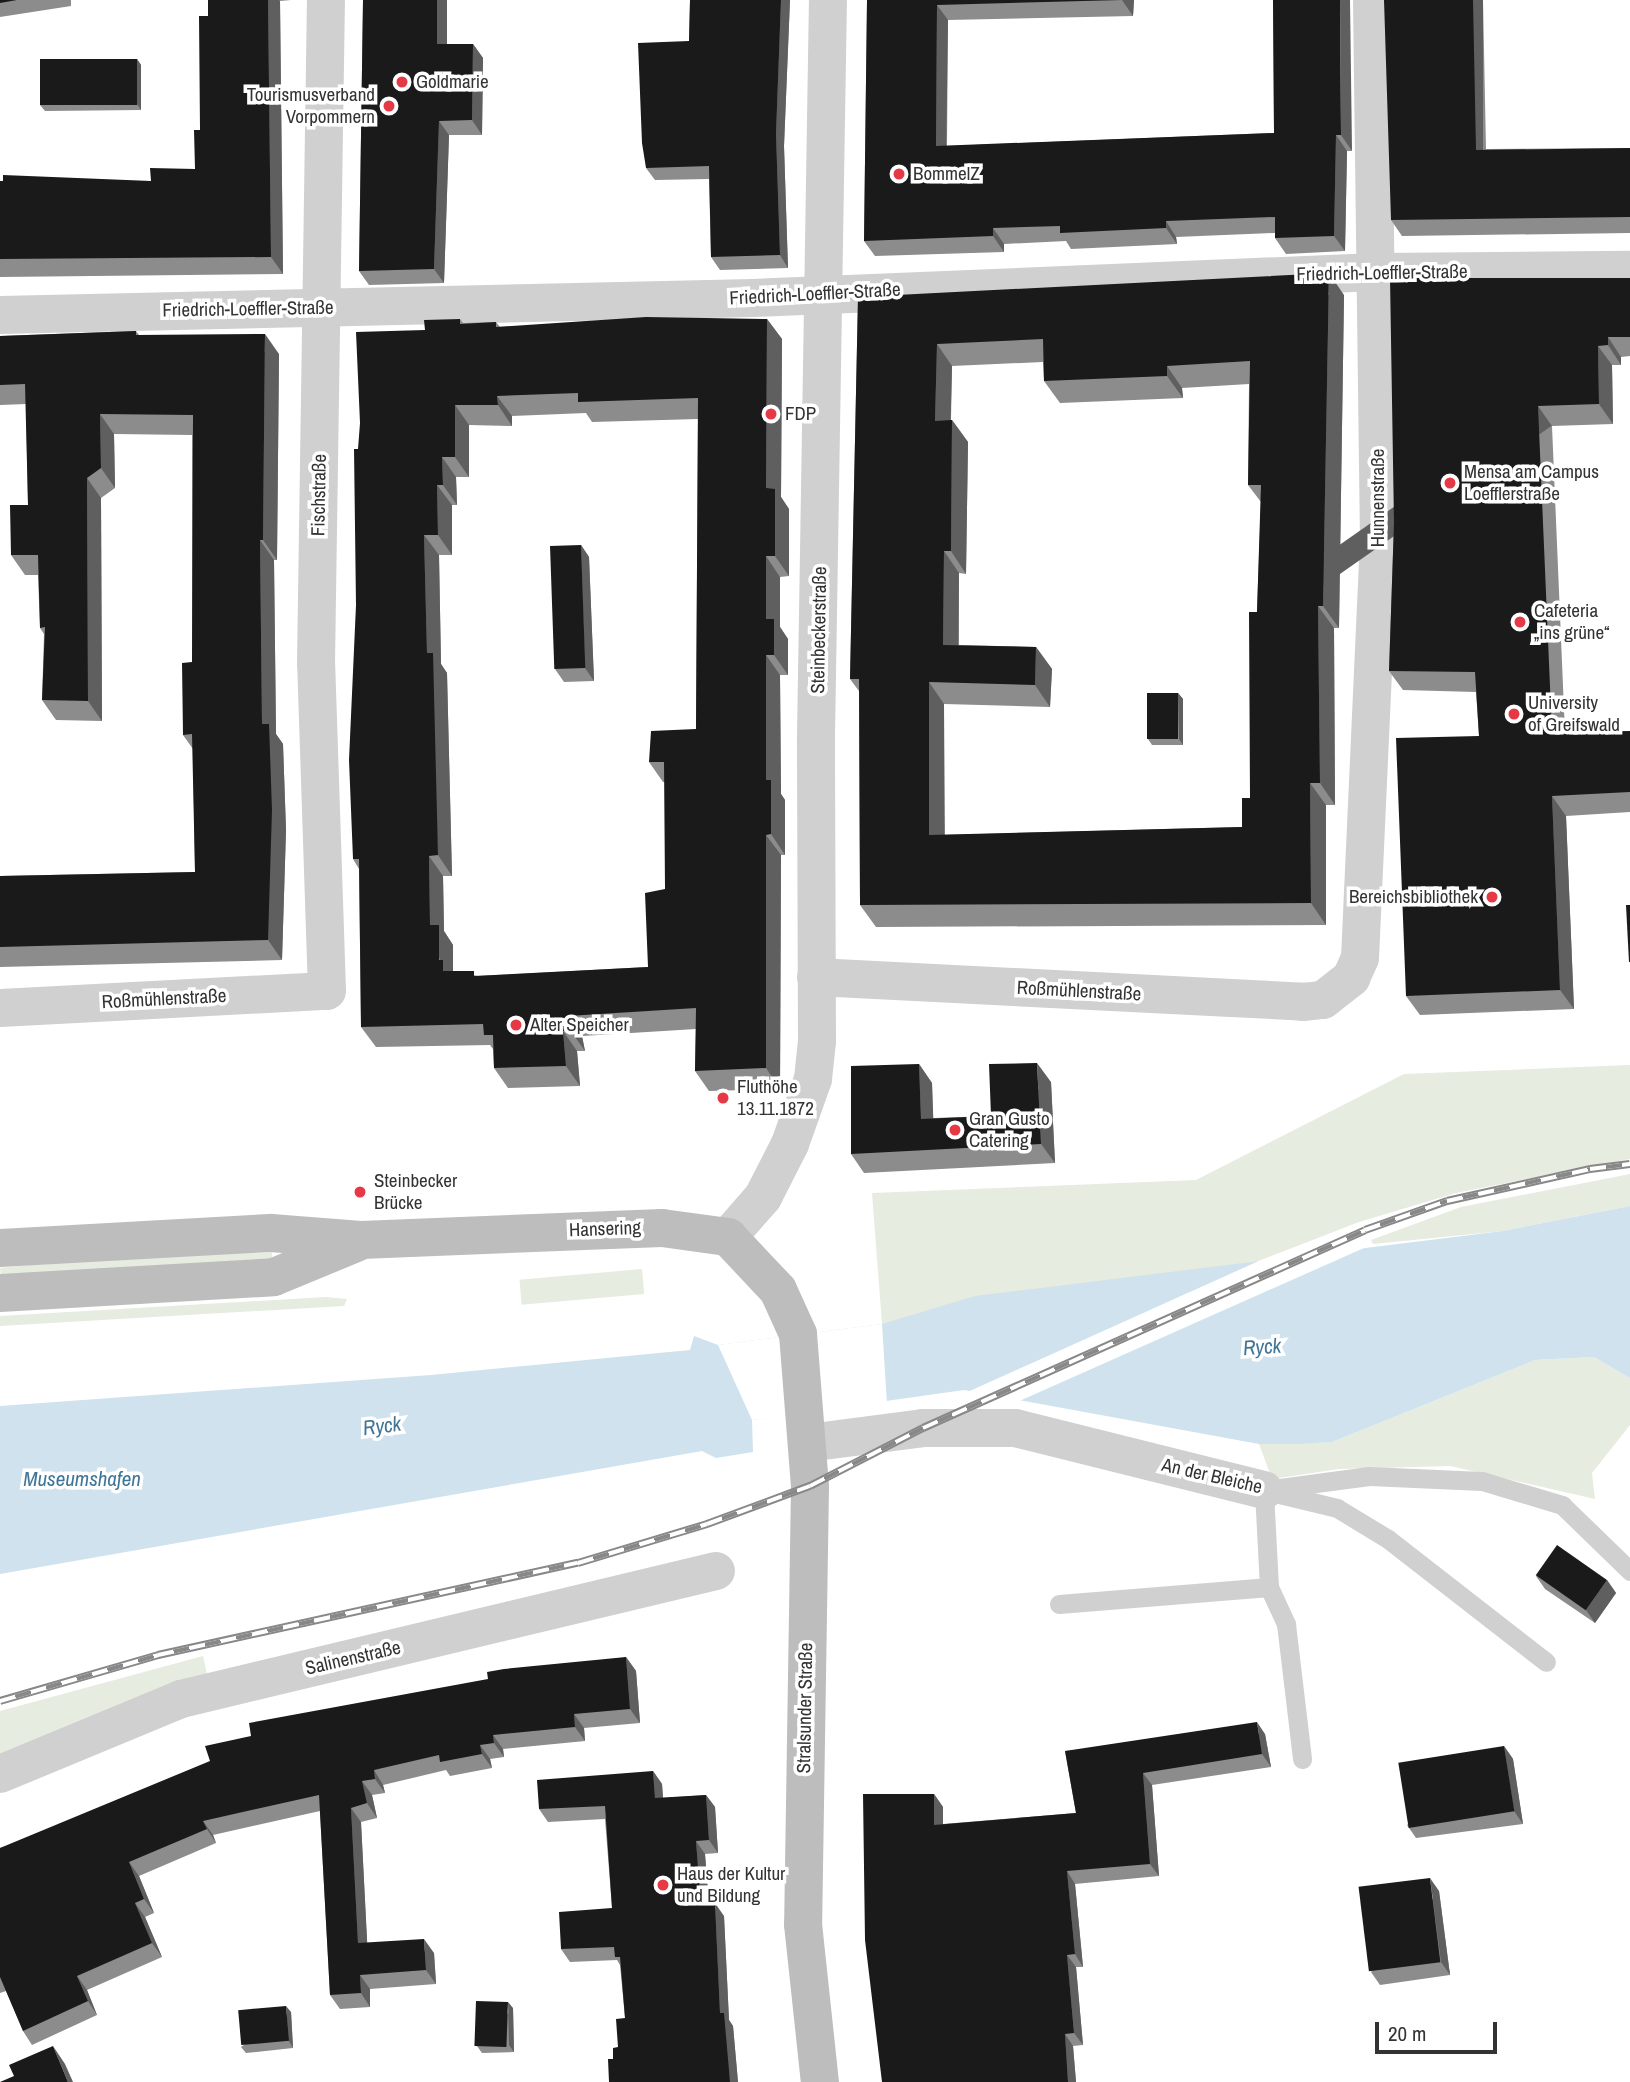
<!DOCTYPE html>
<html>
<head>
<meta charset="utf-8">
<style>
  body { margin:0 }
  #map { position:relative; width:1630px; height:2082px; overflow:hidden; background:#fff; font-family:"Archivo Narrow",sans-serif }
  div>[style] { position:absolute }
  [style*='--x'] { left:calc(var(--x)*1px); top:calc(var(--y)*1px); width:calc(var(--w)*1px); rotate:calc(var(--a)*1deg) }
  .green>* { inset:0; background:#e6ecdf; transform-origin:0 0 }
  .water>* { inset:0; background:#cfe2ee }
  .pier>* { inset:0; background:#fff }
  .lane>* { height:19px; margin:-9.5px; padding:0 9.5px; transform-origin:9.5px; border-radius:9.5px; background:#d0d0d0 }
  .street>* { height:38px; margin:-19px; padding:0 19px; transform-origin:19px; border-radius:19px; background:#d0d0d0 }
  .secondary>* { height:38px; margin:-19px; padding:0 19px; transform-origin:19px; border-radius:19px; background:#bdbdbd }
  .rail>* { height:8px; margin-top:-4px; transform-origin:0; background:repeating-linear-gradient(90deg,#fff 0 16px,#888 0 32px); box-sizing:border-box; border-block:2px solid #888 }
  .wall>* { inset:0; background:#8c8c8c }
  .shaded-wall>* { inset:0; background:#5f5f5f; transform-origin:0 0 }
  .building>* { inset:0; background:#1a1a1a; transform-origin:0 0 }
  .dots>* { width:19px; height:19px; translate:-50% -50%; box-sizing:border-box; border:4px solid #fff; border-radius:50% }
  span { translate:-50% -50%; white-space:nowrap; text-align:center; line-height:1.15; -webkit-text-stroke:7px #fff; paint-order:stroke }
  .poi-label { font-size:19px; color:#333 }
  .left { translate:0 -50%; text-align:left }
  .right { translate:-100% -50%; text-align:right }
  .street-label { font-size:19px; color:#333 }
  .water-label { font-size:21px; color:#3f7597; font-style:italic }
  .scale { position:absolute; left:1375px; top:2022px; width:122px; height:32px; box-sizing:border-box; border:4px solid #333; border-top:0; padding-left:9px; font-size:21px; line-height:24px; white-space:nowrap; color:#333; -webkit-text-stroke:5px #fff; paint-order:stroke }
</style>
</head>
<body>
<div id="map">
  <div class="green">
    <i style="clip-path:polygon(1630px 1065px,1630px 1159px,1456px 1193px,1359px 1222px,1248px 1265px,1208px 1268px,882px 1324px,872px 1193px,1196px 1180px,1404px 1074px)"></i>
    <i style="clip-path:polygon(1630px 1174px,1630px 1206px,1503px 1231px,1373px 1244px,1371px 1240px,1461px 1207px)"></i>
    <i style="left:271px;top:1244px;width:21px;height:272px;rotate:85deg"></i>
    <i style="left:642px;top:1269px;width:25px;height:123px;rotate:85deg"></i>
    <i style="clip-path:polygon(326px 1297px,347px 1299px,344px 1306px,0 1326px,0 1316px)"></i>
    <i style="clip-path:polygon(1594px 1357px,1630px 1378px,1630px 1425px,1592px 1473px,1595px 1499px,1450px 1466px,1339px 1469px,1272px 1479px,1259px 1444px,1332px 1442px,1535px 1360px)"></i>
    <i style="clip-path:polygon(203px 1656px,207px 1674px,0 1755px,0 1711px)"></i>
  </div>
  <div class="water">
    <i style="clip-path:polygon(1630px 1206px,1630px 1378px,1594px 1357px,1535px 1360px,1332px 1442px,1298px 1444px,1259px 1444px,964px 1390px,752px 1420px,753px 1452px,716px 1458px,702px 1451px,0 1574px,0 1406px,431px 1375px,690px 1350px,694px 1336px,718px 1345px,882px 1324px,975px 1296px,1503px 1231px)"></i>
  </div>
  <div class="pier">
    <i style="clip-path:polygon(1371px 1241px,1373px 1244px,1015px 1403px,963px 1394px,1261px 1260px)"></i>
    <i style="clip-path:polygon(882px 1324px,887px 1404px,752px 1420px,718px 1345px)"></i>
  </div>
  <div class="lane">
    <i style="--x:1264;--y:1490;--w:106;--a:-7.6"></i>
    <i style="--x:1369;--y:1476;--w:113;--a:2.5"></i>
    <i style="--x:1482;--y:1481;--w:84;--a:16.7"></i>
    <i style="--x:1562;--y:1505;--w:95;--a:44.1"></i>
    <i style="--x:1275;--y:1493;--w:64;--a:13.6"></i>
    <i style="--x:1337;--y:1508;--w:60;--a:31.3"></i>
    <i style="--x:1388;--y:1539;--w:200;--a:37.9"></i>
    <i style="--x:1269;--y:1587;--w:41;--a:65.3"></i>
    <i style="--x:1286;--y:1624;--w:136;--a:83.2"></i>
    <i style="--x:1059;--y:1604;--w:211;--a:-4.6"></i>
    <i style="--x:1269;--y:1587;--w:97;--a:-93"></i>
  </div>
  <div class="street">
    <i style="--x:0;--y:315;--w:753;--a:-1.29"></i>
    <i style="--x:753;--y:298;--w:625;--a:-2.39"></i>
    <i style="--x:1377;--y:272;--w:253;--a:-0.5"></i>
    <i style="--x:816;--y:977;--w:488;--a:2.9"></i>
    <i style="--x:1303;--y:1002;--w:20;--a:-6"></i>
    <i style="--x:1323;--y:1000;--w:36;--a:-38"></i>
    <i style="--x:1351;--y:978;--w:22;--a:-66"></i>
    <i style="--x:1360;--y:958;--w:416;--a:-87.4"></i>
    <i style="--x:1379;--y:542;--w:542;--a:-90.74"></i>
    <i style="--x:0;--y:1008;--w:327;--a:-3"></i>
    <i style="--x:327;--y:991;--w:328;--a:-91.9"></i>
    <i style="--x:316;--y:663;--w:663;--a:-89.14"></i>
    <i style="--x:728;--y:1237;--w:53;--a:-48.8"></i>
    <i style="--x:763;--y:1197;--w:59;--a:-63"></i>
    <i style="--x:790;--y:1144;--w:69;--a:-70.5"></i>
    <i style="--x:813;--y:1079;--w:38;--a:-84"></i>
    <i style="--x:817;--y:1041;--w:305;--a:-90.2"></i>
    <i style="--x:816;--y:736;--w:736;--a:-89.07"></i>
    <i style="--x:808;--y:1443;--w:116;--a:-7.4"></i>
    <i style="--x:923;--y:1428;--w:92;--a:0"></i>
    <i style="--x:1015;--y:1428;--w:257;--a:14"></i>
    <i style="--x:0;--y:1774;--w:196;--a:-22.5"></i>
    <i style="--x:181;--y:1699;--w:550;--a:-13.46"></i>
  </div>
  <div class="secondary">
    <i style="--x:0;--y:1248;--w:271;--a:-3.2"></i>
    <i style="--x:271;--y:1233;--w:90;--a:4.4"></i>
    <i style="--x:361;--y:1240;--w:301;--a:-2.3"></i>
    <i style="--x:662;--y:1228;--w:67;--a:7.8"></i>
    <i style="--x:728;--y:1237;--w:73;--a:46.7"></i>
    <i style="--x:778;--y:1290;--w:48;--a:65.6"></i>
    <i style="--x:798;--y:1334;--w:152;--a:85.5"></i>
    <i style="--x:810;--y:1486;--w:438;--a:90.9"></i>
    <i style="--x:803;--y:1924;--w:159;--a:83.9"></i>
    <i style="--x:0;--y:1293;--w:274;--a:-3.3"></i>
    <i style="--x:274;--y:1277;--w:89;--a:-22.5"></i>
  </div>
  <div class="rail">
    <i style="--x:0;--y:1701;--w:165;--a:-16.2"></i>
    <i style="--x:158;--y:1655;--w:430;--a:-12.4"></i>
    <i style="--x:578;--y:1563;--w:135;--a:-16.8"></i>
    <i style="--x:707;--y:1524;--w:110;--a:-20.3"></i>
    <i style="--x:810;--y:1486;--w:127;--a:-27.2"></i>
    <i style="--x:923;--y:1428;--w:484;--a:-24.1"></i>
    <i style="--x:1365;--y:1230;--w:87;--a:-19.5"></i>
    <i style="--x:1447;--y:1201;--w:147;--a:-12.6"></i>
    <i style="--x:1590;--y:1169;--w:40;--a:-7.1"></i>
  </div>
  <div class="wall">
    <i style="clip-path:polygon(0 0,71px 0,71px 6px,0 17px)"></i>
    <i style="clip-path:polygon(208px 0,291px 0,280px 1px,283px 274px,0 277px,0 181px,151px 181px,195px 169px,200px 130px,208px 16px)"></i>
    <i style="clip-path:polygon(363px 0,447px 0,447px 44px,473px 44px,483px 58px,482px 135px,449px 135px,444px 283px,369px 285px,359px 271px)"></i>
    <i style="clip-path:polygon(690px 0,790px 0,784px 146px,788px 268px,720px 270px,711px 257px,709px 179px,655px 180px,646px 168px,689px 41px)"></i>
    <i style="clip-path:polygon(867px 0,1134px 0,1133px 16px,948px 20px,947px 146px,1274px 133px,1273px 0,1352px 151px,1347px 151px,1345px 251px,1286px 254px,1275px 238px,1275px 233px,1176px 237px,1177px 244px,1071px 249px,1066px 241px,1004px 244px,1004px 252px,875px 256px,864px 241px)"></i>
    <i style="clip-path:polygon(1483px 0,1486px 149px,1630px 148px,1630px 233px,1402px 236px,1391px 220px)"></i>
    <i style="clip-path:polygon(137px 59px,141px 65px,141px 110px,45px 111px,40px 105px)"></i>
    <i style="clip-path:polygon(1630px 278px,1630px 356px,1621px 357px,1621px 365px,1612px 365px,1613px 424px,1552px 426px,1565px 733px,1630px 731px,1630px 812px,1566px 816px,1574px 1009px,1420px 1015px,1406px 996px,1479px 736px,1476px 692px,1403px 690px,1389px 671px,1394px 523px)"></i>
    <i style="clip-path:polygon(evenodd,1344px 295px,1339px 628px,1334px 628px,1335px 805px,1326px 805px,1326px 925px,876px 927px,860px 905px,859px 691px,850px 679px,858px 297px,1344px 295px,1043px 362px,1044px 381px,1060px 403px,1183px 398px,1182px 388px,1249px 384px,1248px 485px,1261px 502px,1250px 798px,1242px 827px,944px 835px,944px 704px,1050px 707px,1052px 669px,1036px 647px,959px 645px,959px 573px,966px 574px,968px 442px,952px 420px,951px 420px,952px 366px,1043px 362px)"></i>
    <i style="clip-path:polygon(evenodd,460px 319px,463px 323px,496px 322px,500px 327px,767px 319px,782px 339px,781px 497px,789px 509px,789px 576px,780px 577px,780px 627px,788px 639px,788px 675px,780px 675px,781px 794px,785px 800px,785px 855px,781px 855px,780px 1089px,709px 1091px,695px 1071px,696px 1029px,582px 1036px,585px 1051px,577px 1051px,580px 1086px,508px 1088px,494px 1068px,493px 1049px,490px 1045px,376px 1047px,361px 1027px,359px 869px,353px 859px,358px 449px,425px 330px,460px 319px,586px 413px,592px 422px,698px 419px,696px 729px,649px 762px,663px 782px,665px 782px,665px 889px,648px 967px,478px 976px,453px 971px,453px 945px,444px 931px,443px 876px,452px 876px,447px 673px,441px 664px,439px 555px,452px 555px,452px 505px,457px 505px,456px 477px,469px 477px,469px 425px,512px 426px,512px 416px,586px 413px)"></i>
    <i style="clip-path:polygon(136px 331px,139px 335px,279px 354px,277px 560px,274px 560px,276px 734px,283px 744px,286px 830px,282px 960px,0 967px,0 876px,195px 872px,193px 749px,183px 735px,192px 662px,192px 435px,114px 434px,115px 488px,101px 498px,102px 721px,56px 720px,42px 700px,44px 634px,40px 628px,38px 575px,25px 575px,11px 555px,28px 505px,26px 404px,0 405px,0 336px)"></i>
    <i style="clip-path:polygon(581px 545px,589px 557px,594px 681px,564px 682px,555px 669px)"></i>
    <i style="clip-path:polygon(1178px 693px,1183px 699px,1183px 745px,1152px 745px,1148px 739px)"></i>
    <i style="clip-path:polygon(919px 1064px,932px 1083px,933px 1118px,991px 1116px,1051px 1082px,1055px 1163px,864px 1173px,851px 1154px)"></i>
    <i style="clip-path:polygon(1536px 1576px,1607px 1580px,1616px 1593px,1595px 1623px,1545px 1589px)"></i>
    <i style="clip-path:polygon(626px 1657px,636px 1671px,640px 1723px,584px 1728px,585px 1741px,503px 1749px,504px 1757px,490px 1759px,492px 1768px,450px 1776px,446px 1770px,383px 1785px,385px 1793px,372px 1795px,377px 1818px,361px 1822px,367px 1943px,434px 1953px,436px 1984px,370px 1989px,370px 2007px,340px 2009px,330px 1995px,320px 1811px,213px 1835px,216px 1843px,139px 1876px,154px 1913px,145px 1917px,162px 1957px,87px 1990px,97px 2015px,32px 2045px,23px 2031px,6px 1991px,0 1993px,0 1848px)"></i>
    <i style="clip-path:polygon(1265px 1734px,1271px 1767px,1152px 1785px,1159px 1876px,1075px 1884px,1083px 1967px,1076px 1967px,1083px 2045px,1073px 2046px,1076px 2082px,882px 2082px,934px 1794px,943px 1807px,943px 1824px,1076px 1813px,1065px 1751px)"></i>
    <i style="clip-path:polygon(1504px 1746px,1513px 1759px,1523px 1824px,1416px 1838px,1407px 1825px)"></i>
    <i style="clip-path:polygon(653px 1771px,662px 1784px,663px 1798px,706px 1795px,715px 1807px,718px 1853px,705px 1854px,709px 1904px,724px 1916px,729px 2020px,733px 2026px,738px 2082px,609px 2082px,613px 2059px,618px 2047px,625px 2018px,620px 1965px,617px 1960px,570px 1962px,561px 1949px,612px 1908px,605px 1819px,548px 1822px,539px 1809px)"></i>
    <i style="clip-path:polygon(1439px 1891px,1450px 1975px,1380px 1985px,1371px 1972px)"></i>
    <i style="clip-path:polygon(513px 2008px,514px 2052px,482px 2053px,477px 2046px)"></i>
    <i style="clip-path:polygon(291px 2012px,293px 2048px,246px 2053px,241px 2047px)"></i>
  </div>
  <div class="shaded-wall">
    <i style="clip-path:polygon(268px 0,279px 0,280px 1px,283px 274px,271px 257px)"></i>
    <i style="clip-path:polygon(437px 0,447px 0,447px 59px,437px 44px)"></i>
    <i style="clip-path:polygon(781px 0,790px 0,784px 146px,788px 268px,780px 255px,776px 134px)"></i>
    <i style="clip-path:polygon(1122px 0,1134px 0,1133px 16px)"></i>
    <i style="clip-path:polygon(1340px 0,1350px 0,1352px 151px,1341px 135px)"></i>
    <i style="left:1473px;top:0;width:10px;height:150px"></i>
    <i style="clip-path:polygon(937px 5px,948px 20px,946px 162px,936px 146px)"></i>
    <i style="clip-path:polygon(473px 44px,483px 58px,482px 135px,472px 120px)"></i>
    <i style="clip-path:polygon(137px 59px,141px 65px,141px 110px,137px 104px)"></i>
    <i style="clip-path:polygon(439px 121px,449px 135px,444px 283px,434px 269px)"></i>
    <i style="clip-path:polygon(1336px 135px,1347px 151px,1345px 251px,1334px 236px)"></i>
    <i style="clip-path:polygon(1166px 221px,1176px 237px,1177px 244px,1166px 228px)"></i>
    <i style="clip-path:polygon(993px 228px,1004px 244px,1004px 252px,993px 236px)"></i>
    <i style="clip-path:polygon(1329px 273px,1344px 295px,1339px 628px,1323px 606px)"></i>
    <i style="clip-path:polygon(767px 319px,782px 339px,781px 497px,789px 509px,789px 576px,775px 556px,766px 488px)"></i>
    <i style="clip-path:polygon(265px 334px,279px 354px,277px 560px,263px 540px)"></i>
    <i style="clip-path:polygon(1608px 337px,1621px 357px,1621px 365px,1608px 345px)"></i>
    <i style="clip-path:polygon(937px 344px,952px 366px,950px 443px,935px 421px)"></i>
    <i style="clip-path:polygon(1598px 346px,1612px 365px,1613px 424px,1599px 404px)"></i>
    <i style="clip-path:polygon(1167px 366px,1182px 388px,1183px 398px,1167px 376px)"></i>
    <i style="clip-path:polygon(497px 396px,512px 416px,512px 426px,498px 405px)"></i>
    <i style="clip-path:polygon(455px 405px,469px 425px,469px 477px,455px 457px)"></i>
    <i style="left:1538px;top:406px;width:24px;height:327px;rotate:55deg"></i>
    <i style="clip-path:polygon(100px 414px,114px 434px,115px 488px,101px 468px)"></i>
    <i style="clip-path:polygon(952px 420px,968px 442px,966px 574px,951px 551px)"></i>
    <i style="clip-path:polygon(442px 457px,456px 477px,457px 505px,443px 485px)"></i>
    <i style="clip-path:polygon(87px 478px,101px 498px,102px 721px,88px 701px)"></i>
    <i style="clip-path:polygon(437px 485px,452px 505px,452px 555px,438px 535px)"></i>
    <i style="clip-path:polygon(424px 535px,439px 555px,441px 664px,447px 673px,452px 876px,438px 855px,427px 653px)"></i>
    <i style="clip-path:polygon(260px 540px,274px 560px,276px 734px,283px 744px,286px 830px,282px 960px,268px 940px,262px 724px)"></i>
    <i style="clip-path:polygon(581px 545px,589px 557px,594px 681px,585px 668px)"></i>
    <i style="clip-path:polygon(944px 551px,959px 573px,958px 667px,943px 645px)"></i>
    <i style="clip-path:polygon(766px 556px,780px 577px,780px 627px,788px 639px,788px 675px,774px 655px,766px 619px)"></i>
    <i style="clip-path:polygon(1318px 606px,1334px 628px,1335px 805px,1320px 783px)"></i>
    <i style="clip-path:polygon(1036px 647px,1052px 669px,1050px 707px,1035px 685px)"></i>
    <i style="clip-path:polygon(766px 655px,780px 675px,781px 794px,785px 800px,785px 855px,771px 834px,766px 780px)"></i>
    <i style="clip-path:polygon(929px 682px,944px 704px,945px 857px,929px 835px)"></i>
    <i style="clip-path:polygon(1178px 693px,1183px 699px,1183px 745px,1179px 739px)"></i>
    <i style="clip-path:polygon(1310px 783px,1326px 805px,1326px 925px,1311px 903px)"></i>
    <i style="clip-path:polygon(1552px 796px,1566px 816px,1574px 1009px,1560px 990px)"></i>
    <i style="clip-path:polygon(766px 835px,781px 855px,780px 1089px,766px 1068px)"></i>
    <i style="clip-path:polygon(429px 856px,443px 876px,444px 931px,453px 945px,453px 975px,443px 971px,430px 925px)"></i>
    <i style="clip-path:polygon(568px 1016px,582px 1036px,585px 1051px,570px 1030px)"></i>
    <i style="clip-path:polygon(563px 1031px,577px 1051px,580px 1086px,566px 1066px)"></i>
    <i style="clip-path:polygon(1037px 1063px,1051px 1082px,1055px 1163px,1041px 1144px)"></i>
    <i style="clip-path:polygon(919px 1064px,932px 1083px,934px 1138px,921px 1119px)"></i>
    <i style="clip-path:polygon(1607px 1580px,1616px 1593px,1595px 1623px,1586px 1610px)"></i>
    <i style="clip-path:polygon(626px 1657px,636px 1671px,640px 1723px,630px 1709px)"></i>
    <i style="clip-path:polygon(574px 1714px,584px 1728px,585px 1741px,575px 1727px)"></i>
    <i style="clip-path:polygon(1257px 1722px,1265px 1734px,1271px 1767px,1262px 1754px)"></i>
    <i style="clip-path:polygon(493px 1735px,503px 1749px,504px 1757px,494px 1743px)"></i>
    <i style="clip-path:polygon(480px 1745px,490px 1759px,492px 1768px,482px 1754px)"></i>
    <i style="clip-path:polygon(1504px 1746px,1513px 1759px,1523px 1824px,1514px 1811px)"></i>
    <i style="clip-path:polygon(374px 1770px,383px 1785px,385px 1793px,375px 1779px)"></i>
    <i style="clip-path:polygon(653px 1771px,662px 1784px,664px 1811px,655px 1798px)"></i>
    <i style="clip-path:polygon(1143px 1773px,1152px 1785px,1159px 1876px,1150px 1864px)"></i>
    <i style="clip-path:polygon(362px 1781px,372px 1795px,377px 1818px,367px 1803px)"></i>
    <i style="clip-path:polygon(934px 1794px,943px 1807px,943px 1837px,934px 1825px)"></i>
    <i style="clip-path:polygon(706px 1795px,715px 1807px,718px 1853px,709px 1840px)"></i>
    <i style="clip-path:polygon(351px 1808px,361px 1822px,368px 1958px,358px 1943px)"></i>
    <i style="clip-path:polygon(203px 1821px,213px 1835px,216px 1843px,207px 1829px)"></i>
    <i style="clip-path:polygon(696px 1841px,705px 1854px,710px 1918px,701px 1905px)"></i>
    <i style="clip-path:polygon(129px 1862px,139px 1876px,154px 1913px,144px 1899px)"></i>
    <i style="clip-path:polygon(1067px 1871px,1075px 1884px,1083px 1967px,1075px 1954px)"></i>
    <i style="clip-path:polygon(1430px 1878px,1439px 1891px,1450px 1975px,1441px 1962px)"></i>
    <i style="clip-path:polygon(135px 1903px,145px 1917px,162px 1957px,152px 1943px)"></i>
    <i style="clip-path:polygon(715px 1903px,724px 1916px,729px 2020px,733px 2026px,738px 2082px,730px 2082px,720px 2013px)"></i>
    <i style="clip-path:polygon(424px 1939px,434px 1953px,436px 1984px,426px 1970px)"></i>
    <i style="clip-path:polygon(1067px 1955px,1076px 1967px,1083px 2045px,1074px 2033px)"></i>
    <i style="clip-path:polygon(360px 1975px,370px 1989px,370px 2007px,361px 1993px)"></i>
    <i style="clip-path:polygon(77px 1976px,87px 1990px,97px 2015px,88px 2001px)"></i>
    <i style="clip-path:polygon(508px 2002px,513px 2008px,514px 2052px,509px 2045px)"></i>
    <i style="clip-path:polygon(286px 2006px,291px 2012px,293px 2048px,289px 2041px)"></i>
    <i style="clip-path:polygon(1065px 2034px,1073px 2046px,1076px 2082px,1068px 2082px)"></i>
    <i style="clip-path:polygon(53px 2046px,65px 2064px,73px 2082px,68px 2082px)"></i>
  </div>
  <div class="building">
    <i style="clip-path:polygon(0 0,17px 0,0 3px)"></i>
    <i style="clip-path:polygon(208px 0,268px 0,271px 257px,0 259px,0 181px,3px 181px,3px 175px,151px 181px,150px 168px,195px 169px,194px 130px,200px 130px,199px 16px,208px 16px)"></i>
    <i style="clip-path:polygon(363px 0,437px 0,437px 44px,473px 44px,472px 120px,439px 121px,434px 269px,359px 271px)"></i>
    <i style="clip-path:polygon(690px 0,781px 0,776px 134px,780px 255px,711px 257px,709px 166px,646px 168px,642px 143px,638px 43px,689px 41px)"></i>
    <i style="clip-path:polygon(867px 0,1122px 0,937px 5px,936px 146px,1274px 133px,1273px 0,1340px 0,1341px 135px,1336px 135px,1334px 236px,1275px 238px,1275px 217px,1166px 221px,1166px 228px,1060px 233px,1060px 226px,993px 228px,993px 236px,864px 241px)"></i>
    <i style="clip-path:polygon(1384px 0,1473px 0,1476px 150px,1630px 148px,1630px 217px,1391px 220px)"></i>
    <i style="left:40px;top:59px;width:97px;height:46px"></i>
    <i style="clip-path:polygon(evenodd,1329px 273px,1323px 606px,1318px 606px,1320px 783px,1310px 783px,1311px 903px,860px 905px,859px 679px,850px 679px,858px 297px,1329px 273px,1043px 339px,1044px 381px,1167px 376px,1167px 366px,1250px 361px,1248px 485px,1261px 485px,1257px 612px,1249px 612px,1250px 798px,1242px 798px,1242px 827px,929px 835px,929px 682px,1035px 685px,1036px 647px,943px 645px,944px 551px,951px 551px,952px 420px,935px 421px,937px 344px,1043px 339px)"></i>
    <i style="clip-path:polygon(1390px 278px,1630px 278px,1630px 337px,1608px 337px,1608px 345px,1598px 346px,1599px 404px,1538px 406px,1552px 733px,1630px 731px,1630px 792px,1552px 796px,1560px 990px,1406px 996px,1396px 738px,1479px 736px,1475px 672px,1389px 671px,1394px 523px)"></i>
    <i style="clip-path:polygon(evenodd,646px 317px,767px 319px,766px 488px,775px 489px,775px 556px,766px 556px,766px 619px,774px 619px,774px 655px,766px 655px,766px 780px,771px 780px,771px 834px,766px 835px,766px 1068px,695px 1071px,696px 1008px,568px 1016px,570px 1030px,563px 1031px,566px 1066px,494px 1068px,493px 1035px,484px 1035px,483px 1024px,361px 1027px,359px 859px,353px 859px,349px 760px,356px 605px,354px 449px,358px 449px,360px 423px,356px 332px,425px 330px,424px 320px,460px 319px,460px 324px,496px 322px,496px 327px,646px 317px,578px 393px,578px 402px,698px 398px,696px 729px,651px 731px,649px 762px,664px 762px,665px 889px,645px 893px,648px 967px,474px 976px,474px 971px,443px 971px,443px 960px,439px 960px,439px 925px,430px 925px,429px 856px,438px 855px,433px 653px,427px 653px,424px 535px,438px 535px,437px 485px,443px 485px,442px 457px,455px 457px,455px 405px,498px 405px,497px 396px,578px 393px)"></i>
    <i style="clip-path:polygon(136px 331px,136px 335px,265px 334px,263px 540px,260px 540px,262px 724px,269px 724px,272px 810px,268px 940px,0 947px,0 876px,195px 872px,192px 734px,183px 735px,182px 663px,192px 662px,193px 415px,100px 414px,101px 468px,87px 478px,88px 701px,42px 700px,45px 627px,40px 628px,38px 555px,11px 555px,10px 505px,28px 505px,25px 384px,0 385px,0 336px)"></i>
    <i style="left:581px;top:545px;width:123px;height:31px;rotate:88deg"></i>
    <i style="left:1147px;top:693px;width:31px;height:46px"></i>
    <i style="clip-path:polygon(1626px 905px,1630px 905px,1630px 962px,1629px 962px)"></i>
    <i style="clip-path:polygon(1037px 1063px,1041px 1144px,851px 1154px,851px 1066px,919px 1064px,921px 1119px,991px 1116px,989px 1064px)"></i>
    <i style="left:1557px;top:1545px;width:61px;height:37px;rotate:35deg"></i>
    <i style="clip-path:polygon(626px 1657px,630px 1709px,574px 1714px,575px 1727px,493px 1735px,494px 1743px,480px 1745px,482px 1754px,440px 1762px,439px 1755px,374px 1770px,375px 1779px,362px 1781px,367px 1803px,351px 1808px,358px 1943px,424px 1939px,426px 1970px,360px 1975px,361px 1993px,330px 1995px,319px 1795px,203px 1821px,207px 1829px,129px 1862px,144px 1899px,135px 1903px,152px 1943px,77px 1976px,88px 2001px,23px 2031px,0 1977px,0 1848px,210px 1761px,205px 1746px,251px 1736px,249px 1723px,488px 1679px,487px 1672px,504px 1669px)"></i>
    <i style="clip-path:polygon(1257px 1722px,1262px 1754px,1143px 1773px,1150px 1864px,1067px 1871px,1075px 1954px,1067px 1955px,1074px 2033px,1065px 2034px,1068px 2082px,882px 2082px,865px 1940px,863px 1794px,934px 1794px,934px 1825px,1076px 1813px,1065px 1751px)"></i>
    <i style="left:1504px;top:1746px;width:66px;height:107px;rotate:81deg"></i>
    <i style="clip-path:polygon(653px 1771px,655px 1798px,706px 1795px,709px 1840px,696px 1841px,701px 1905px,715px 1903px,720px 2013px,724px 2013px,730px 2082px,609px 2082px,608px 2059px,613px 2059px,613px 2048px,618px 2047px,616px 2019px,625px 2018px,620px 1957px,615px 1957px,614px 1947px,561px 1949px,559px 1912px,612px 1908px,605px 1806px,539px 1809px,537px 1780px)"></i>
    <i style="left:1430px;top:1878px;width:85px;height:72px;rotate:83deg"></i>
    <i style="left:476px;top:2001px;width:32px;height:45px;rotate:2deg"></i>
    <i style="left:286px;top:2006px;width:35px;height:48px;rotate:85deg"></i>
    <i style="clip-path:polygon(53px 2046px,68px 2082px,0 2082px,14px 2076px,9px 2065px)"></i>
  </div>
  <div class="dots">
    <i style="left:402px;top:82px;background:#e63946"></i>
    <i style="left:389px;top:106px;background:#e63946"></i>
    <i style="left:899px;top:174px;background:#e63946"></i>
    <i style="left:771px;top:414px;background:#e63946"></i>
    <i style="left:1450px;top:483px;background:#e63946"></i>
    <i style="left:1520px;top:622px;background:#e63946"></i>
    <i style="left:1514px;top:714px;background:#e63946"></i>
    <i style="left:1492px;top:897px;background:#e63946"></i>
    <i style="left:516px;top:1025px;background:#e63946"></i>
    <i style="left:723px;top:1098px;background:#e63946"></i>
    <i style="left:955px;top:1130px;background:#e63946"></i>
    <i style="left:360px;top:1192px;background:#e63946"></i>
    <i style="left:663px;top:1885px;background:#e63946"></i>
  </div>
  <div class="poi-label">
    <span class="left" style="left:416px;top:82px">Goldmarie</span>
    <span class="right" style="left:375px;top:106px">Tourismusverband<br>Vorpommern</span>
    <span class="left" style="left:913px;top:174px">BommelZ</span>
    <span class="left" style="left:785px;top:414px">FDP</span>
    <span class="left" style="left:1464px;top:483px">Mensa am Campus<br>Loefflerstraße</span>
    <span class="left" style="left:1534px;top:622px">Cafeteria<br>„ins grüne“</span>
    <span class="left" style="left:1528px;top:714px">University<br>of Greifswald</span>
    <span class="right" style="left:1478px;top:897px">Bereichsbibliothek</span>
    <span class="left" style="left:530px;top:1025px">Alter Speicher</span>
    <span class="left" style="left:737px;top:1098px">Fluthöhe<br>13.11.1872</span>
    <span class="left" style="left:969px;top:1130px">Gran Gusto<br>Catering</span>
    <span class="left" style="left:374px;top:1192px">Steinbecker<br>Brücke</span>
    <span class="left" style="left:677px;top:1885px">Haus der Kultur<br>und Bildung</span>
  </div>
  <div class="street-label">
    <span style="left:1382px;top:273px;rotate:-1deg">Friedrich-Loeffler-Straße</span>
    <span style="left:815px;top:294px;rotate:-3deg">Friedrich-Loeffler-Straße</span>
    <span style="left:248px;top:309px;rotate:-1deg">Friedrich-Loeffler-Straße</span>
    <span style="left:319px;top:495px;rotate:-89deg">Fischstraße</span>
    <span style="left:1378px;top:498px;rotate:-90deg">Hunnenstraße</span>
    <span style="left:819px;top:630px;rotate:-89deg">Steinbeckerstraße</span>
    <span style="left:1079px;top:991px;rotate:3deg">Roßmühlenstraße</span>
    <span style="left:164px;top:999px;rotate:-3deg">Roßmühlenstraße</span>
    <span style="left:605px;top:1229px;rotate:-2deg">Hansering</span>
    <span style="left:1212px;top:1476px;rotate:13deg">An der Bleiche</span>
    <span style="left:353px;top:1658px;rotate:-13deg">Salinenstraße</span>
    <span style="left:805px;top:1708px;rotate:-89deg">Stralsunder Straße</span>
  </div>
  <div class="water-label">
    <span style="left:1262px;top:1347px;rotate:-4deg">Ryck</span>
    <span style="left:382px;top:1426px;rotate:-7deg">Ryck</span>
    <span style="left:82px;top:1479px">Museumshafen</span>
  </div>
  <div class="scale">20 m</div>
</div>
</body>
</html>
